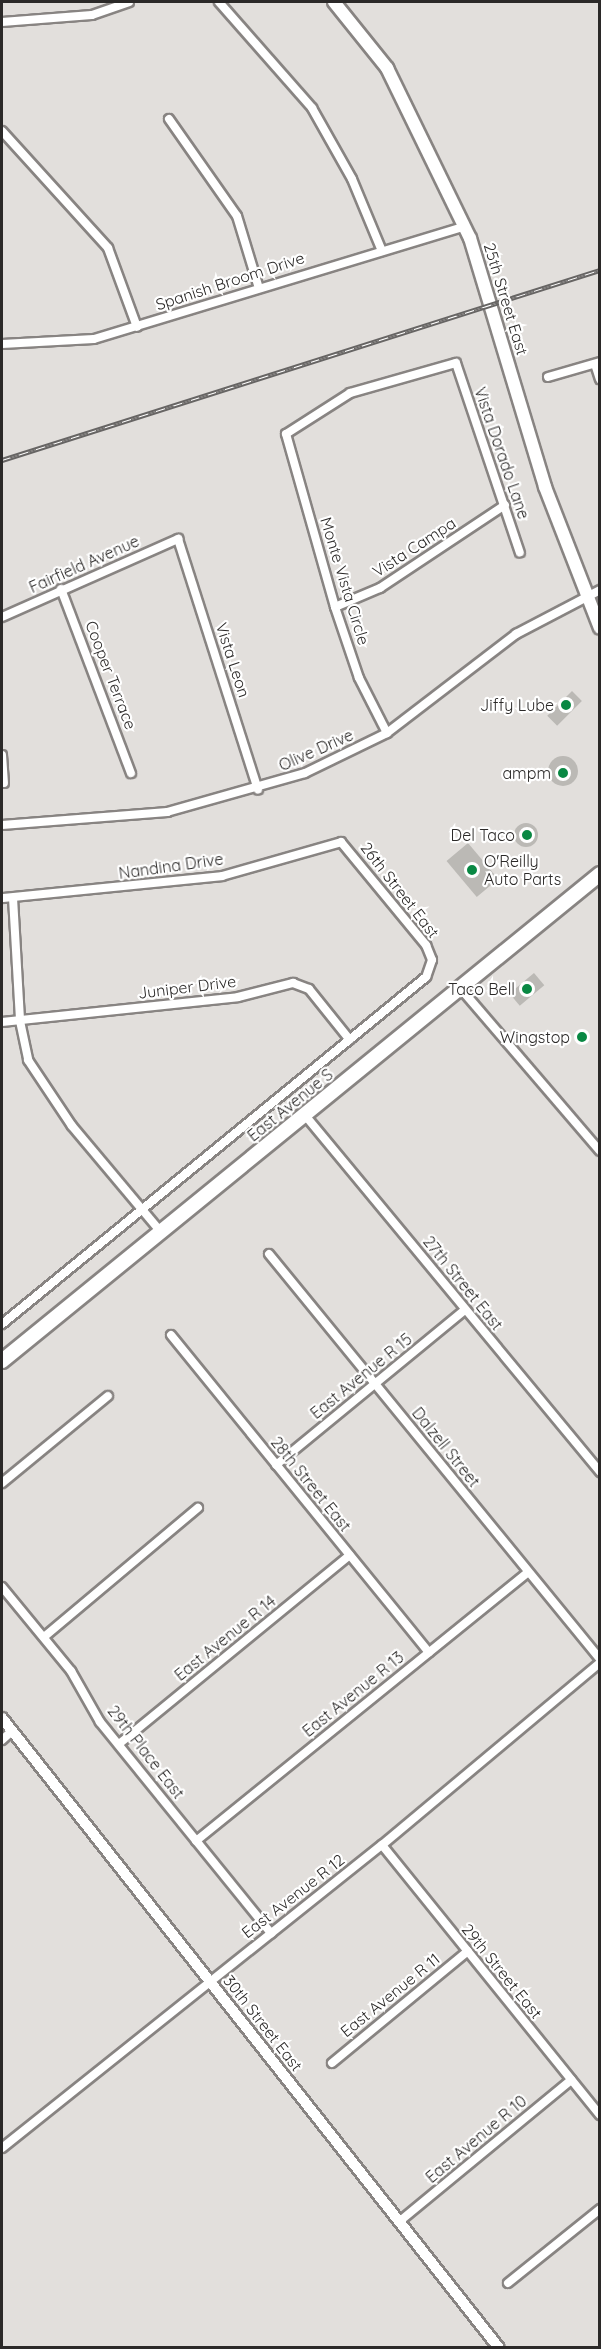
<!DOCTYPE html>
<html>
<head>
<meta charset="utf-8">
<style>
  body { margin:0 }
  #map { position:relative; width:601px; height:2349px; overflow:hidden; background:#e2dfdc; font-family:Quicksand,sans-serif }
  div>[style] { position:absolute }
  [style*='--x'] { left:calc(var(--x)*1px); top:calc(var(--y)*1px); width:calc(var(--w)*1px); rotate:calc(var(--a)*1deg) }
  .building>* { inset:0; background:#bbb9b5; transform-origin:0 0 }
  .round { border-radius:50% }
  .roads { filter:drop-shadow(2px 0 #888482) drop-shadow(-2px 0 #888482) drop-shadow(0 2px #888482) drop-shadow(0 -2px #888482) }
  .minor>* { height:8px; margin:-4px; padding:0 4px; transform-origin:4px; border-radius:4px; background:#fff }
  .tertiary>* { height:10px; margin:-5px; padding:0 5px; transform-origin:5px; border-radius:5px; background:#fff }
  .secondary>* { height:12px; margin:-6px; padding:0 6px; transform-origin:6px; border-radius:6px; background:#fff }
  .primary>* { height:14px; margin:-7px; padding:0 7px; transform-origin:7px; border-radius:7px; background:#fff }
  .rail>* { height:5px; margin-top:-2.5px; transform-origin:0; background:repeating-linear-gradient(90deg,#fff 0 9px,#676564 0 18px); box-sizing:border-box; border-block:2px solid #676564 }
  .dots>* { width:16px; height:16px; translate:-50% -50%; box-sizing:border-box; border:3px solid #fff; border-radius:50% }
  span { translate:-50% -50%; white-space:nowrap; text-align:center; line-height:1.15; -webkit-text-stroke:4.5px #fff; paint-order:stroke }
  .street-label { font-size:16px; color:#2b2928 }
  .poi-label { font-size:16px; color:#2b2928 }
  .right { translate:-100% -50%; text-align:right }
  .left { translate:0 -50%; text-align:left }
  .frame { position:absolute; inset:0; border:3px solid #2b2928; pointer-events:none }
</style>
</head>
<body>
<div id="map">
  <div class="building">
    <i style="left:572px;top:691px;width:14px;height:35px;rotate:45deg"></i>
    <i class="round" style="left:548px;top:756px;width:30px;height:30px"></i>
    <i class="round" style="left:514px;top:823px;width:24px;height:24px"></i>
    <i style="left:468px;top:843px;width:47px;height:28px;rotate:50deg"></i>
    <i style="left:534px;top:973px;width:16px;height:32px;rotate:50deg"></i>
  </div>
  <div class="roads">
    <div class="minor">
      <i style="--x:219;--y:2;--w:141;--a:48.7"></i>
      <i style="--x:312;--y:108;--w:81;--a:60.6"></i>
      <i style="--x:352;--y:179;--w:78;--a:67.4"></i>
      <i style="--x:2;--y:22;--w:90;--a:-4.4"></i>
      <i style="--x:92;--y:15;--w:39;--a:-19"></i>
      <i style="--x:169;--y:119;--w:118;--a:55"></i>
      <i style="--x:237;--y:216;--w:72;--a:73.1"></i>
      <i style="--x:2;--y:131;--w:158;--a:47.8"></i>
      <i style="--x:108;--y:248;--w:84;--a:69.8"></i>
      <i style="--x:2;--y:344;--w:92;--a:-3.1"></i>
      <i style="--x:94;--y:339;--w:388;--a:-16.9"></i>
      <i style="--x:595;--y:364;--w:16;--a:72"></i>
      <i style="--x:548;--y:377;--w:54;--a:-16.1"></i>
      <i style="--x:61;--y:589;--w:197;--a:69.2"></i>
      <i style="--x:335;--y:607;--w:49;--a:-22.9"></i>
      <i style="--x:380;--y:588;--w:150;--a:-33.6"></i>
      <i style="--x:2;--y:617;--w:193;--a:-23.9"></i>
      <i style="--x:178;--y:539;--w:263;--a:72.3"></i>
      <i style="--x:387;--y:733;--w:62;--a:-117"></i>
      <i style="--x:359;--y:678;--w:75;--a:-108.7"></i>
      <i style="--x:335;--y:607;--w:180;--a:-105.8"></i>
      <i style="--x:286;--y:434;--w:76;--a:-32.6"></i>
      <i style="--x:350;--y:393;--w:110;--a:-15.8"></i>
      <i style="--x:456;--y:363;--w:200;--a:71.4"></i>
      <i style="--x:2;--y:755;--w:28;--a:86"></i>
      <i style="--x:2;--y:825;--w:166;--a:-4.5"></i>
      <i style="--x:167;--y:812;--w:143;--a:-15.8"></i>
      <i style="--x:305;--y:773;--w:91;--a:-26"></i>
      <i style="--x:387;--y:733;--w:163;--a:-37.5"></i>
      <i style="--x:516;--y:634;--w:95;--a:-27.6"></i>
      <i style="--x:2;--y:898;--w:221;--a:-5.7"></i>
      <i style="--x:222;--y:876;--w:124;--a:-15.9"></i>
      <i style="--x:341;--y:842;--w:134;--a:50.5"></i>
      <i style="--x:426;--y:945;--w:16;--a:68"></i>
      <i style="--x:432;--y:960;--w:18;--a:109"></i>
      <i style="--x:426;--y:977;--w:548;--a:140.7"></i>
      <i style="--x:13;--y:898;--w:123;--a:86.7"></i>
      <i style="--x:20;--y:1021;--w:40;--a:78"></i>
      <i style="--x:28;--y:1060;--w:79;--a:56.3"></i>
      <i style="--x:72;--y:1126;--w:137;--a:50"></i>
      <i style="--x:461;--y:989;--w:213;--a:49.4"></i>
      <i style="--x:2;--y:1022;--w:237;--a:-6"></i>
      <i style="--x:238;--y:997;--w:57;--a:-14.3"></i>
      <i style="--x:293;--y:983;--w:17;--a:21"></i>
      <i style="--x:309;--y:989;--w:65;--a:51.2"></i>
      <i style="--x:304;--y:1114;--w:465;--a:50.4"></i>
      <i style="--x:269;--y:1254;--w:523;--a:50.74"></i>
      <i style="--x:171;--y:1335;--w:409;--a:50.9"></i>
      <i style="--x:276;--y:1465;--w:244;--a:-39.4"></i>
      <i style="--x:2;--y:1483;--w:137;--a:-39.4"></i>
      <i style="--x:2;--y:1587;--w:109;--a:50.6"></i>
      <i style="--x:71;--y:1671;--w:59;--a:60.4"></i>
      <i style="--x:100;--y:1722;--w:272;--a:51"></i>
      <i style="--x:44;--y:1637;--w:201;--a:-40"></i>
      <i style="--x:2;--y:1740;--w:13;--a:-42"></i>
      <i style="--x:119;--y:1744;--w:298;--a:-39.3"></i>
      <i style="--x:196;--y:1841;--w:427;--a:-39"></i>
      <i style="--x:382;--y:1845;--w:347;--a:51.1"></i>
      <i style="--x:332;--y:2063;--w:176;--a:-39.5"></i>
      <i style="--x:2;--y:2148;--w:486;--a:-38.6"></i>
      <i style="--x:382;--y:1845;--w:284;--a:-39.9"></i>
      <i style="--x:400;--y:2221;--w:222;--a:-39.5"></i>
      <i style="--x:508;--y:2283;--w:118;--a:-38.8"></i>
    </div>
    <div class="tertiary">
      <i style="--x:2;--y:1718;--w:802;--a:51.73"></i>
    </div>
    <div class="secondary">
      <i style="--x:334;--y:2;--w:85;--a:51.2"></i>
      <i style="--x:387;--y:68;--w:189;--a:64"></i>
      <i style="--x:470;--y:238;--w:260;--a:73.2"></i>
      <i style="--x:545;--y:487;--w:151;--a:68.7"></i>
    </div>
    <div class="primary">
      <i style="--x:2;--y:1361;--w:771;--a:-39.16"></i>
    </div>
  </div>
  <div class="rail">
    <i style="--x:2;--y:460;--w:627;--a:-17.63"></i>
  </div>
  <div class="dots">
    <i style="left:566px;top:705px;background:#098843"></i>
    <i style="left:563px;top:773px;background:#098843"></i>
    <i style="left:527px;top:835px;background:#098843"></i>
    <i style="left:472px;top:870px;background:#098843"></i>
    <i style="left:527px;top:989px;background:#098843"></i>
    <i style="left:582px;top:1037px;background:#098843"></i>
  </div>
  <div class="street-label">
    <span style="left:230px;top:281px;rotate:-18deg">Spanish Broom Drive</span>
    <span style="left:506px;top:299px;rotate:73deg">25th Street East</span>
    <span style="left:502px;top:453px;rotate:71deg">Vista Dorado Lane</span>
    <span style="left:414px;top:547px;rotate:-33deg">Vista Campa</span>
    <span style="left:84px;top:564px;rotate:-24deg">Fairfield Avenue</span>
    <span style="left:345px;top:581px;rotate:73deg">Monte Vista Circle</span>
    <span style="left:233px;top:660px;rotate:72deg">Vista Leon</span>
    <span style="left:111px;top:675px;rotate:69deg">Cooper Terrace</span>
    <span style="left:316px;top:750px;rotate:-24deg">Olive Drive</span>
    <span style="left:171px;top:866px;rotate:-8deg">Nandina Drive</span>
    <span style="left:400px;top:890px;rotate:52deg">26th Street East</span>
    <span style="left:187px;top:987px;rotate:-7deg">Juniper Drive</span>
    <span style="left:290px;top:1105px;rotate:-39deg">East Avenue S</span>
    <span style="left:463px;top:1283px;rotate:51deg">27th Street East</span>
    <span style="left:361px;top:1376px;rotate:-39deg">East Avenue R 15</span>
    <span style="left:446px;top:1447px;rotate:51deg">Dalzell Street</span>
    <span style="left:311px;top:1484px;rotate:51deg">28th Street East</span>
    <span style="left:225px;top:1638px;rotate:-39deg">East Avenue R 14</span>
    <span style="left:353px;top:1694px;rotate:-39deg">East Avenue R 13</span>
    <span style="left:146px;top:1752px;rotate:52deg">29th Place East</span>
    <span style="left:293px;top:1896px;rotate:-38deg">East Avenue R 12</span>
    <span style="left:502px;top:1971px;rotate:51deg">29th Street East</span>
    <span style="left:390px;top:1995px;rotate:-39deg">East Avenue R 11</span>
    <span style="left:263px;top:2023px;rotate:52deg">30th Street East</span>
    <span style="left:476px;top:2139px;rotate:-40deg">East Avenue R 10</span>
  </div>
  <div class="poi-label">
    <span class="right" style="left:554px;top:705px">Jiffy Lube</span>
    <span class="right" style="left:551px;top:773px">ampm</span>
    <span class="right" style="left:515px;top:835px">Del Taco</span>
    <span class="left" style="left:484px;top:870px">O'Reilly<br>Auto Parts</span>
    <span class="right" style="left:515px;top:989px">Taco Bell</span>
    <span class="right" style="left:570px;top:1037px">Wingstop</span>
  </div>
  <div class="frame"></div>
</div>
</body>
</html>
